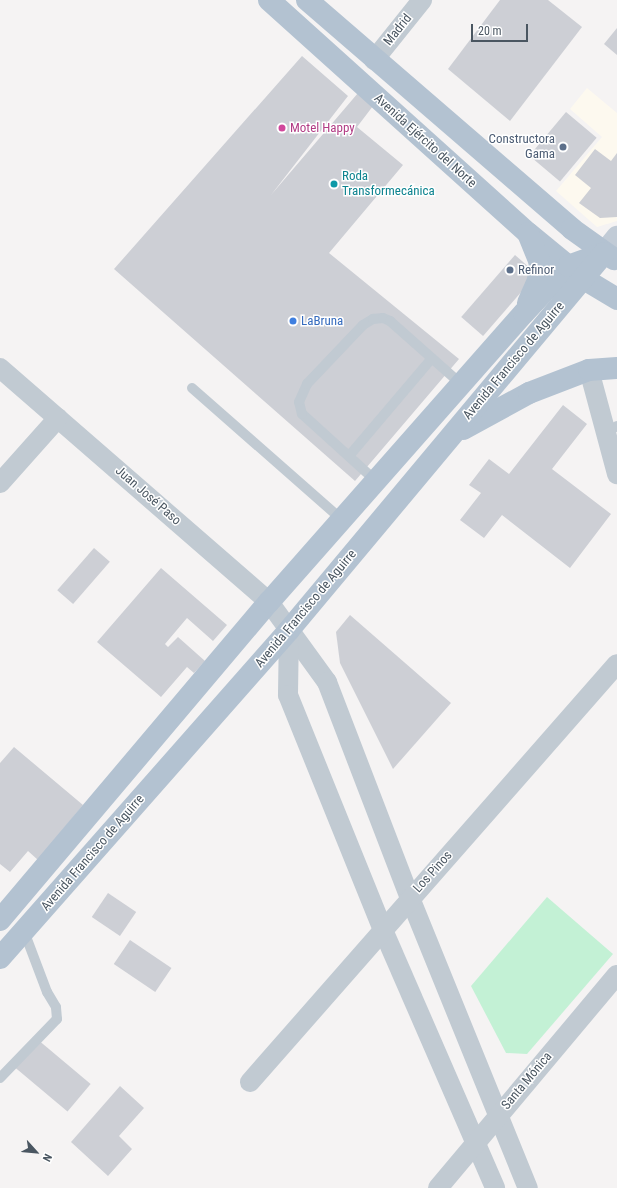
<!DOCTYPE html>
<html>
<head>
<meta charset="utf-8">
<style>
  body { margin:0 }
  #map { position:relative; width:617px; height:1188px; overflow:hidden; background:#f5f3f3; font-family:"Roboto Condensed",sans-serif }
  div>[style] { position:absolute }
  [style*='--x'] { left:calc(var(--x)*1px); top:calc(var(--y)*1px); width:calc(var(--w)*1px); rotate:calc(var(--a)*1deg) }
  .commercial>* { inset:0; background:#fdf9ef }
  .green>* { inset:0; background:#c3f1d5 }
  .building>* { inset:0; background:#cdcfd5; transform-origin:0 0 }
  .service>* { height:10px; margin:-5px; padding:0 5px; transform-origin:5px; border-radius:5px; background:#c1cad2 }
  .minor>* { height:20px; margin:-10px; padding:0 10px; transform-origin:10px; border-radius:10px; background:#c1cad2 }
  .secondary>* { height:22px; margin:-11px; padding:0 11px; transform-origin:11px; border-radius:11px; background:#c1cbd6 }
  .primary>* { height:22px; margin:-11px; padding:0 11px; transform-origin:11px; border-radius:11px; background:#b3c2d1 }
  .dots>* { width:11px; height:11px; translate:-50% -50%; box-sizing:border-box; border:2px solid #fff; border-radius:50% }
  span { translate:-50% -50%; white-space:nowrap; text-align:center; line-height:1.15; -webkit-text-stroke:3px #fff; paint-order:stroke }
  .street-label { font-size:13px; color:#4a5661 }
  .hotel-label { font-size:13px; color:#b23c85 }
  .left { translate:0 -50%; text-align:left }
  .service-label { font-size:13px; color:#4e5e75 }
  .right { translate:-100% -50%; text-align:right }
  .culture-label { font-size:13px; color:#0d838f }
  .shop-label { font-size:13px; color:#366cbe }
  .north { position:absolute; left:16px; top:1132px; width:40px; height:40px; -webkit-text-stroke:3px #fff; paint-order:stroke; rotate:117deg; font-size:11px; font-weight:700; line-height:16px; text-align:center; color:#4a5661 }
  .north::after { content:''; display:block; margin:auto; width:14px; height:18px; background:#4a5661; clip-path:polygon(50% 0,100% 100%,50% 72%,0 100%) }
  .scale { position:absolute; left:471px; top:24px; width:57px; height:18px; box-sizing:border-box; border:2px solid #4a5661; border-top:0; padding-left:5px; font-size:12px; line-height:14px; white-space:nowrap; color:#4a5661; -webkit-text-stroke:3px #fff; paint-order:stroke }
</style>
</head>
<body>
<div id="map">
  <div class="commercial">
    <i style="clip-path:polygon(587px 88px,617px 113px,617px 221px,597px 227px,556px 191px,602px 137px,570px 109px)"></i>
  </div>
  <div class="green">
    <i style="clip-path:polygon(547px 897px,613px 954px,527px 1054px,506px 1053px,471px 986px)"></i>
  </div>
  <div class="building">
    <i style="clip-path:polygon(500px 0,548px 0,582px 27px,510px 121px,448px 69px)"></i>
    <i style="clip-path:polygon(617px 28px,617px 55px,604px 44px)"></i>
    <i style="clip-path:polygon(302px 56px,348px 96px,271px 195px,358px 93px,373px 106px,357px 127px,403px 165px,329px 253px,459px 359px,355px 481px,114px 269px)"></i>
    <i style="left:566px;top:112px;width:40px;height:57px;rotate:40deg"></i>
    <i style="clip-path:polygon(595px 149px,611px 161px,617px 153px,617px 217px,600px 218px,579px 203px,591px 188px,575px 175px)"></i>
    <i style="left:515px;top:255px;width:29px;height:82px;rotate:41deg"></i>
    <i style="clip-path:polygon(563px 405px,587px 424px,552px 469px,611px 514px,570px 568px,502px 515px,484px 538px,460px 520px,481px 493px,469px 485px,489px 459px,509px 474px)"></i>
    <i style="left:94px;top:548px;width:21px;height:56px;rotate:41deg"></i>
    <i style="clip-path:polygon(161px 568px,227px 625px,213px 641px,187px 618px,165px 644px,168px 647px,178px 637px,205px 661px,194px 673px,187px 667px,161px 697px,97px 642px)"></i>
    <i style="clip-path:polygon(350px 615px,451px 703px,393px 769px,340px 663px,336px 632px)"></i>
    <i style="clip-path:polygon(14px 747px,83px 805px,38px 860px,28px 851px,10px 872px,0 864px,0 763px)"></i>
    <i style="left:108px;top:893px;width:34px;height:29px;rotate:34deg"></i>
    <i style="left:130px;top:940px;width:50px;height:29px;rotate:34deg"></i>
    <i style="left:37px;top:1039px;width:70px;height:36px;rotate:40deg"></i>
    <i style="clip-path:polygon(120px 1086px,144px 1108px,119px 1136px,132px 1149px,108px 1176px,71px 1142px)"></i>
  </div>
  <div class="service">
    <i style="--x:192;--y:388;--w:200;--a:41.3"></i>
    <i style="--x:604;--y:433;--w:15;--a:-28"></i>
    <i style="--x:349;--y:456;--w:128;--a:-49.7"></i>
    <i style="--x:376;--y:481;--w:100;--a:-137.8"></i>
    <i style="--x:302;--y:414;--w:12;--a:-104"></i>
    <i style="--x:299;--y:402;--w:20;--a:-66"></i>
    <i style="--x:307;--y:384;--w:81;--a:-46.5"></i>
    <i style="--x:363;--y:325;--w:12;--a:-31"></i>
    <i style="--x:373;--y:319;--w:10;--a:-6"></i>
    <i style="--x:383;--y:318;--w:8;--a:23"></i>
    <i style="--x:390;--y:321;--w:95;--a:41.6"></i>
    <i style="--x:0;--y:1078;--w:82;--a:-46"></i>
    <i style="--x:57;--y:1019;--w:12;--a:-95"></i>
    <i style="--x:56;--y:1007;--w:17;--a:-121"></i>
    <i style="--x:47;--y:992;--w:65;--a:-110.7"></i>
  </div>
  <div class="minor">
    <i style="--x:374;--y:60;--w:77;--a:-51.3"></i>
    <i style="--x:0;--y:368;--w:357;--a:41"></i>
    <i style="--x:269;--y:602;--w:99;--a:54.1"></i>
    <i style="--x:327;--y:682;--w:231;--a:69"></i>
    <i style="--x:410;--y:898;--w:313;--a:67.9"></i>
    <i style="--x:589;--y:370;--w:108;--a:74.9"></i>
    <i style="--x:0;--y:483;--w:87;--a:-48.3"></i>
    <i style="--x:289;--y:630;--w:65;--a:90.9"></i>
    <i style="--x:288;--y:695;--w:253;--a:68"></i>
    <i style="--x:383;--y:930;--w:281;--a:66.5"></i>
    <i style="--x:250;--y:1082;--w:556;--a:-48.72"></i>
    <i style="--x:438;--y:1188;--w:278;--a:-50"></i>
  </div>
  <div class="secondary">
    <i style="--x:604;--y:253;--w:21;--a:-51"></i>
  </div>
  <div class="primary">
    <i style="--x:269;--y:0;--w:348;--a:42"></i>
    <i style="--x:528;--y:233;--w:72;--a:39.4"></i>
    <i style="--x:584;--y:279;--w:39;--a:31"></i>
    <i style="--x:307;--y:0;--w:350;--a:40.8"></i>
    <i style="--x:572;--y:229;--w:52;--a:35.5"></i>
    <i style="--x:528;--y:303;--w:24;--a:-66"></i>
    <i style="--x:538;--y:281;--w:18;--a:-84"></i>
    <i style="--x:540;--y:263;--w:29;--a:-112"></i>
    <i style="--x:463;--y:429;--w:75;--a:-28.6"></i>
    <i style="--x:529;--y:393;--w:64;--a:-21"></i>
    <i style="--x:589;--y:370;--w:28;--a:-4"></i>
    <i style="--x:0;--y:920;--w:417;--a:-49.8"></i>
    <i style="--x:269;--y:602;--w:385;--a:-48.6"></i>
    <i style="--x:524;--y:313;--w:64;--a:-46.9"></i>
    <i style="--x:568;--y:266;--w:38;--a:-20"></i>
    <i style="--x:0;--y:958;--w:437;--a:-48.6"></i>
    <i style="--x:289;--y:630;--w:491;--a:-50.1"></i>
  </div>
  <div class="dots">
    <i style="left:282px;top:128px;background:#d1479c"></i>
    <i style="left:563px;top:147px;background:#5c6f8a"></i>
    <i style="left:334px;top:184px;background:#0f9aa8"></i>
    <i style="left:510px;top:270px;background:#5c6f8a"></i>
    <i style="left:293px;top:321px;background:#3f7fe0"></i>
  </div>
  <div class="street-label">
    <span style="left:398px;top:30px;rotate:-51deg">Madrid</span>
    <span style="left:425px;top:141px;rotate:42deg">Avenida Ejército del Norte</span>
    <span style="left:514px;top:361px;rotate:-50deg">Avenida Francisco de Aguirre</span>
    <span style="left:148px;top:496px;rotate:41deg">Juan José Paso</span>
    <span style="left:306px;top:609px;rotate:-50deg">Avenida Francisco de Aguirre</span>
    <span style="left:93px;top:853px;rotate:-49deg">Avenida Francisco de Aguirre</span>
    <span style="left:433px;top:872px;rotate:-48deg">Los Pinos</span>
    <span style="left:527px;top:1081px;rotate:-50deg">Santa Mónica</span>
  </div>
  <div class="hotel-label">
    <span class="left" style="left:290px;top:128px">Motel Happy</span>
  </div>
  <div class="service-label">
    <span class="right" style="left:555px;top:147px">Constructora<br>Gama</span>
    <span class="left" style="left:518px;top:270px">Refinor</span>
  </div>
  <div class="culture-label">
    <span class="left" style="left:342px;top:184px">Roda<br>Transformecánica</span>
  </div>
  <div class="shop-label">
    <span class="left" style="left:301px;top:321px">LaBruna</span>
  </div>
  <div class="north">N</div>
  <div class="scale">20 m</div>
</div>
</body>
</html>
